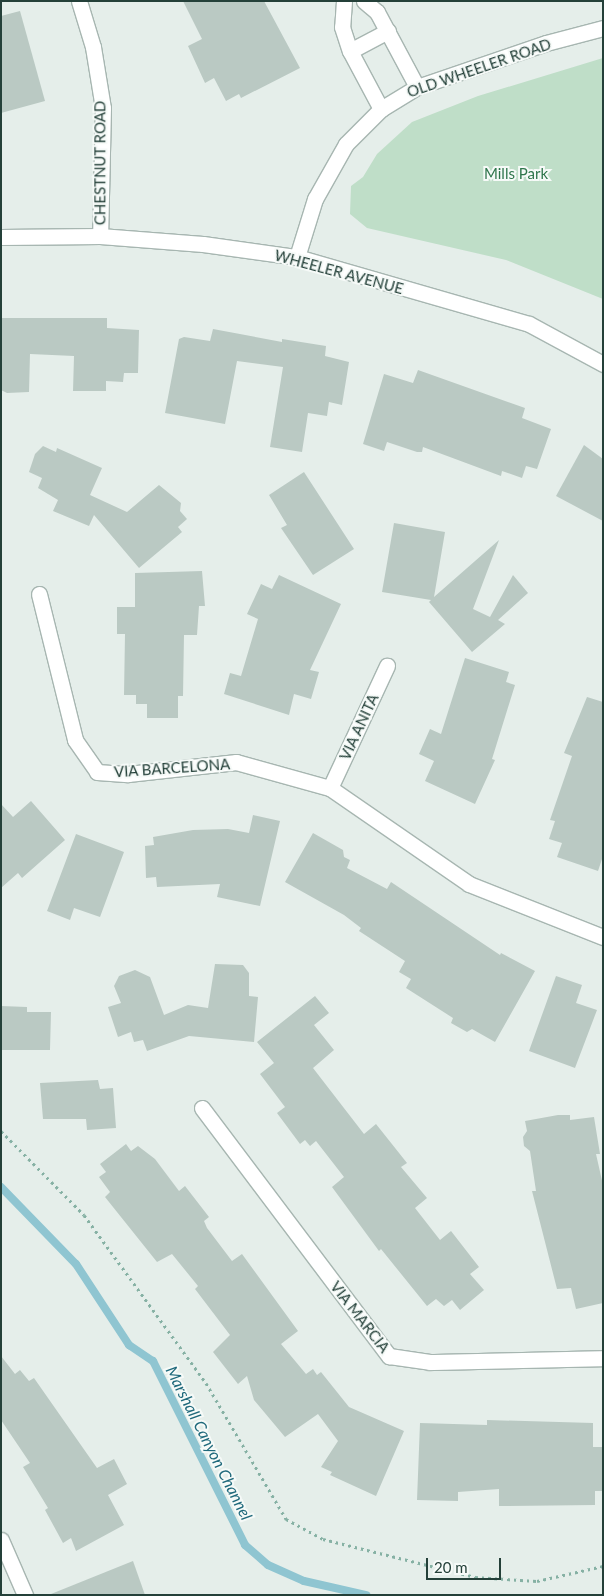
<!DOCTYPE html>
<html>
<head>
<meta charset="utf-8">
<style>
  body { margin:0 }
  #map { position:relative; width:604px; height:1596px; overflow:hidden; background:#e5eeea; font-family:Lato,sans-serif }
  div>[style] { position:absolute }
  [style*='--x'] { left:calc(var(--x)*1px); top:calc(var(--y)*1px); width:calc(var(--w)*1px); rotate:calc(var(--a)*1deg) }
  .green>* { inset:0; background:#bfdec8 }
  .stream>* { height:8px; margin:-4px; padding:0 4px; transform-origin:4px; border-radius:4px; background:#8fc5d1 }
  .building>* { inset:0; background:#bac9c3 }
  .path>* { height:3px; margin-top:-1.5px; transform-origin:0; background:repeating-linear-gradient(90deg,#86b1a4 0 2.5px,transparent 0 6.5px) }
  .roads { filter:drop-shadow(1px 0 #a7b6b1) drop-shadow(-1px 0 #a7b6b1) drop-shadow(0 1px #a7b6b1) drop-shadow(0 -1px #a7b6b1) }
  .lane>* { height:15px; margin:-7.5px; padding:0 7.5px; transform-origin:7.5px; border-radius:7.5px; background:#fff }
  .street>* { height:15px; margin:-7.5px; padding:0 7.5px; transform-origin:7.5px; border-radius:7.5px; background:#fff }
  .secondary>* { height:15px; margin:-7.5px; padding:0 7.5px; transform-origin:7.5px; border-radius:7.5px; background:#fff }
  span { translate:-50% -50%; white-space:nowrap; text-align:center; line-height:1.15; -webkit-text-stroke:4px #f6faf8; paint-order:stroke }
  .street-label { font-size:15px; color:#244039 }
  .park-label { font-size:15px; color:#2f764c }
  .water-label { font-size:16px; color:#1f697b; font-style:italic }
  .frame { position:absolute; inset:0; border:2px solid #244039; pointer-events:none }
  .scale { position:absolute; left:426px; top:1558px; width:75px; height:22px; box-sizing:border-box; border:2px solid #244039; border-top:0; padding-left:6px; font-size:15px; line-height:18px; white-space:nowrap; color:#244039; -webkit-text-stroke:4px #f6faf8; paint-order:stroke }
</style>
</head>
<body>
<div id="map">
  <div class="green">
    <i style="clip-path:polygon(603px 58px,603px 299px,506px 260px,367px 228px,350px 214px,351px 186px,363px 177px,377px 154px,412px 122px,478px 96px)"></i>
  </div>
  <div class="stream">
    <i style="--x:1;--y:1187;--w:107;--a:45.8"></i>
    <i style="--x:76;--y:1264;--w:97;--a:56.8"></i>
    <i style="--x:129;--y:1345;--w:29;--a:34"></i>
    <i style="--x:153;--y:1361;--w:206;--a:63.4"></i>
    <i style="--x:245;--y:1545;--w:30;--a:41"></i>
    <i style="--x:268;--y:1565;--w:39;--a:24"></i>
    <i style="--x:304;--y:1581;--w:64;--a:12.7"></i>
  </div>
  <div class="building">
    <i style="clip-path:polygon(183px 1px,264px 1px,300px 68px,241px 98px,239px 94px,226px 101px,214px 78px,205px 83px,188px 46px,202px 39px)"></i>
    <i style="clip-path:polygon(20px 11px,45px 101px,1px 113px,1px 16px)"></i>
    <i style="clip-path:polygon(1px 318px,107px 318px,107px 328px,139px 330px,138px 373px,124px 373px,123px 382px,106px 381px,106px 391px,73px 391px,74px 356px,30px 354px,29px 392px,7px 393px,1px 390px)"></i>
    <i style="clip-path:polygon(213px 329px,282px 342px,282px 339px,326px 346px,325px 356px,349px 362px,342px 405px,329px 402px,327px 416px,308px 413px,302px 452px,270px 447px,283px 367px,237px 361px,225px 424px,165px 413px,179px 339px,184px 337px,210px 341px)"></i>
    <i style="clip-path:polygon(418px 370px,525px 408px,522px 418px,551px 429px,537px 469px,526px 466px,522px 478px,502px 471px,501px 476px,423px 447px,422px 452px,417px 452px,387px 442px,384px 451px,363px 444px,384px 374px,413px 383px)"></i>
    <i style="clip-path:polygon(584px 445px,603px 459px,603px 521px,556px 496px)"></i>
    <i style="clip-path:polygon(43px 446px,56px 452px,57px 448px,102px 468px,90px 495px,127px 512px,159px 485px,181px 503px,180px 511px,187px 519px,178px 527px,182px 532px,139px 568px,94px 515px,89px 526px,53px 511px,58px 500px,38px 488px,42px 478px,29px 472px,35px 454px)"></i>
    <i style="clip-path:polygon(304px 472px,354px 549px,313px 575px,281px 528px,287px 525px,269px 495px)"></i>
    <i style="clip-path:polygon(394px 523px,445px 532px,434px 597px,499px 540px,473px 609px,490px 617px,513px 575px,528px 593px,498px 620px,505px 624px,472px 652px,429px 602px,431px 600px,382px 592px)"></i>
    <i style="clip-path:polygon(202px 571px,205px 606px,199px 606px,197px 635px,184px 635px,183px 696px,178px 696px,178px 718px,147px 718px,147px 704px,136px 704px,136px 695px,124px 695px,125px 634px,117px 634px,117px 607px,135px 607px,135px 573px)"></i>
    <i style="clip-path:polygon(279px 575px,341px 604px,310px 670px,319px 672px,311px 699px,294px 694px,289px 715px,224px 694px,230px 673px,241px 676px,258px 619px,247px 614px,261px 584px,272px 589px)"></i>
    <i style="clip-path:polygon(465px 658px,509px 672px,506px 682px,515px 685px,492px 759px,495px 760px,475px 804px,425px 781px,434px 761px,419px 754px,430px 729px,441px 734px)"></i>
    <i style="clip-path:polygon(587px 697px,603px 702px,603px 856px,598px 871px,557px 857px,562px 843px,549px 839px,555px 821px,550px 820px,572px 756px,564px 753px)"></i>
    <i style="clip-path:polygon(31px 801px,65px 840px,22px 878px,18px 873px,1px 888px,1px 804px,13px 817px)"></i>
    <i style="clip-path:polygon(253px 815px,280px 821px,260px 906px,217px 897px,220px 884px,157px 887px,156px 877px,146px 878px,145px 846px,154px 845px,153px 837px,193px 830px,228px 829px,249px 833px)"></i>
    <i style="clip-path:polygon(313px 833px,343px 850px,344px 857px,350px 860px,347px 868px,387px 889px,391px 882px,500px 955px,501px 953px,535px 971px,495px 1042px,472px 1029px,467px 1032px,451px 1023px,453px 1018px,406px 988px,411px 979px,399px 972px,405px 961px,359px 931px,361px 928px,344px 915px,285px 882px)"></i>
    <i style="clip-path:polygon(76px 834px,124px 852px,100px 917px,74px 908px,70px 920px,47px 911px)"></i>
    <i style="clip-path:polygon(215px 964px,243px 965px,249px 973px,249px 996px,258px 997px,254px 1042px,189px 1036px,147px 1051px,143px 1040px,134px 1042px,131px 1032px,118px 1037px,108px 1007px,121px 1003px,114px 986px,119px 976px,135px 970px,150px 977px,164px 1015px,188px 1005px,208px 1008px)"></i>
    <i style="clip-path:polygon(556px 976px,582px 985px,576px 1003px,597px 1010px,575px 1068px,529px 1051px)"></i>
    <i style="clip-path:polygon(315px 996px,329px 1013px,314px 1025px,334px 1050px,313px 1068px,364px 1134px,376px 1124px,407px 1163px,401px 1167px,427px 1198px,415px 1208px,440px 1240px,451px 1231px,479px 1267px,470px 1274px,484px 1290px,460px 1310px,452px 1300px,444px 1306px,436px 1299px,427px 1306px,381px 1249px,379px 1251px,332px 1187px,344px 1177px,316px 1141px,310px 1146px,305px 1140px,300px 1144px,277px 1113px,285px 1107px,260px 1074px,274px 1063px,257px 1042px)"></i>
    <i style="clip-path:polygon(1px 1006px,27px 1007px,27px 1012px,51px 1012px,50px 1050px,1px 1050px)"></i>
    <i style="clip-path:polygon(98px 1080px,100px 1089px,113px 1088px,116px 1128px,87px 1130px,86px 1119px,43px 1119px,40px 1083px)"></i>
    <i style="clip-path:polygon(558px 1115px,570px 1115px,570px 1120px,594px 1117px,600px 1154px,596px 1154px,603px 1185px,603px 1303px,576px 1309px,571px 1288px,557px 1289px,532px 1191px,536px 1191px,530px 1151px,524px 1146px,523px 1137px,527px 1131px,525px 1121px)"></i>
    <i style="clip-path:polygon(126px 1144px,131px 1151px,138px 1146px,155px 1159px,179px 1191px,185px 1186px,209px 1217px,204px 1221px,207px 1228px,232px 1261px,242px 1254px,298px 1331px,281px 1344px,306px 1374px,313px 1369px,317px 1375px,321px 1372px,349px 1407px,404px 1431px,376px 1496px,330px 1475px,332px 1472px,321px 1467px,338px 1441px,318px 1414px,285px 1437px,254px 1400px,247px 1376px,238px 1384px,213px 1352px,230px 1335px,195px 1289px,198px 1286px,172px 1254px,157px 1262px,105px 1197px,110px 1192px,99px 1177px,106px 1172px,100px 1164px)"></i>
    <i style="clip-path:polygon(1px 1356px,15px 1374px,20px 1370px,29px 1381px,34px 1378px,97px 1468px,114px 1459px,127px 1484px,108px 1495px,124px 1525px,76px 1551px,71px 1538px,63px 1543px,45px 1510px,48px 1508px,23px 1467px,30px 1463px,1px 1420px)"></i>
    <i style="clip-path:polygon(487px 1420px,593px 1423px,593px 1447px,603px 1447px,603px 1491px,595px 1491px,595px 1505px,499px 1506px,499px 1489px,458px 1492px,458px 1501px,417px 1500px,420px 1423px,487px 1425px)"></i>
    <i style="clip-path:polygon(133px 1561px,145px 1595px,51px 1595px,51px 1594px)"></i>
  </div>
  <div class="path">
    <i style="--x:1;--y:1131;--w:118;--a:45.3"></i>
    <i style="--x:84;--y:1215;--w:208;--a:54"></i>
    <i style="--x:206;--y:1383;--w:158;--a:59.5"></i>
    <i style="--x:286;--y:1519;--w:42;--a:28.4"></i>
    <i style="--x:323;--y:1539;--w:157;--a:14"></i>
    <i style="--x:475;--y:1577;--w:62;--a:3.7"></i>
    <i style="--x:537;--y:1581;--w:68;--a:-12.8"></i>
  </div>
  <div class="roads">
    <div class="lane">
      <i style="--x:350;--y:51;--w:43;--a:-27.8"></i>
    </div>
    <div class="street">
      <i style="--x:79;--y:1;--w:48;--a:73.1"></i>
      <i style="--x:93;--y:47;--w:62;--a:80.7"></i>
      <i style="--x:103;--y:108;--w:128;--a:91.3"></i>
      <i style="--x:344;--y:1;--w:26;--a:94"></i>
      <i style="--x:342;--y:27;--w:25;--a:72"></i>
      <i style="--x:350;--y:51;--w:66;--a:61.9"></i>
      <i style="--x:364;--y:1;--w:17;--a:40"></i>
      <i style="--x:377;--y:12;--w:85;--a:61.9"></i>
      <i style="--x:297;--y:257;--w:61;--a:-72.8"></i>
      <i style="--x:315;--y:199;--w:63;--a:-60.6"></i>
      <i style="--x:346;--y:144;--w:49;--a:-45"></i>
      <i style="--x:381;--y:109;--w:42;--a:-31.4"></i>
      <i style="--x:417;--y:87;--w:136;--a:-18.8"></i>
      <i style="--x:546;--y:43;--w:59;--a:-14.7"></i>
      <i style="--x:39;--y:594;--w:150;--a:76.1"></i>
      <i style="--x:75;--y:740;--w:39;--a:55"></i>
      <i style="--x:97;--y:772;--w:31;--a:4"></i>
      <i style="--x:128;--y:774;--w:109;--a:-6.3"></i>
      <i style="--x:236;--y:762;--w:98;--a:15.5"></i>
      <i style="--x:330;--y:788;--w:169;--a:34.6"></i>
      <i style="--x:469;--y:884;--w:144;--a:21.6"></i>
      <i style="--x:330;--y:788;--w:135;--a:-65"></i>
      <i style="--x:202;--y:1108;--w:311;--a:53"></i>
      <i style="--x:389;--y:1356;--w:41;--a:8.3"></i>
      <i style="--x:430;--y:1362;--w:173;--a:-1.3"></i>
      <i style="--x:1;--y:1540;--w:60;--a:66.4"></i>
    </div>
    <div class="secondary">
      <i style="--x:1;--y:237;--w:99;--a:-0.6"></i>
      <i style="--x:100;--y:236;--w:103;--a:4.4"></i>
      <i style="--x:203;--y:244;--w:95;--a:7.9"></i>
      <i style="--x:297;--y:257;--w:241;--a:16.1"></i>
      <i style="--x:529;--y:324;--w:84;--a:28.4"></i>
    </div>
  </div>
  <div class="street-label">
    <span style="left:479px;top:68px;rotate:-19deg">OLD WHEELER ROAD</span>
    <span style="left:100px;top:163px;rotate:-90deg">CHESTNUT ROAD</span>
    <span style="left:339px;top:272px;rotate:15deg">WHEELER AVENUE</span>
    <span style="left:359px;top:727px;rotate:-65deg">VIA ANITA</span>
    <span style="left:172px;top:768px;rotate:-4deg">VIA BARCELONA</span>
    <span style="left:360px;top:1317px;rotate:52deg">VIA MARCIA</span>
  </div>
  <div class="park-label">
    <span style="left:516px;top:174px">Mills Park</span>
  </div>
  <div class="water-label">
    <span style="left:209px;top:1443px;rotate:63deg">Marshall Canyon Channel</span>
  </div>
  <div class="frame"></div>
  <div class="scale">20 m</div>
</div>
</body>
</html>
